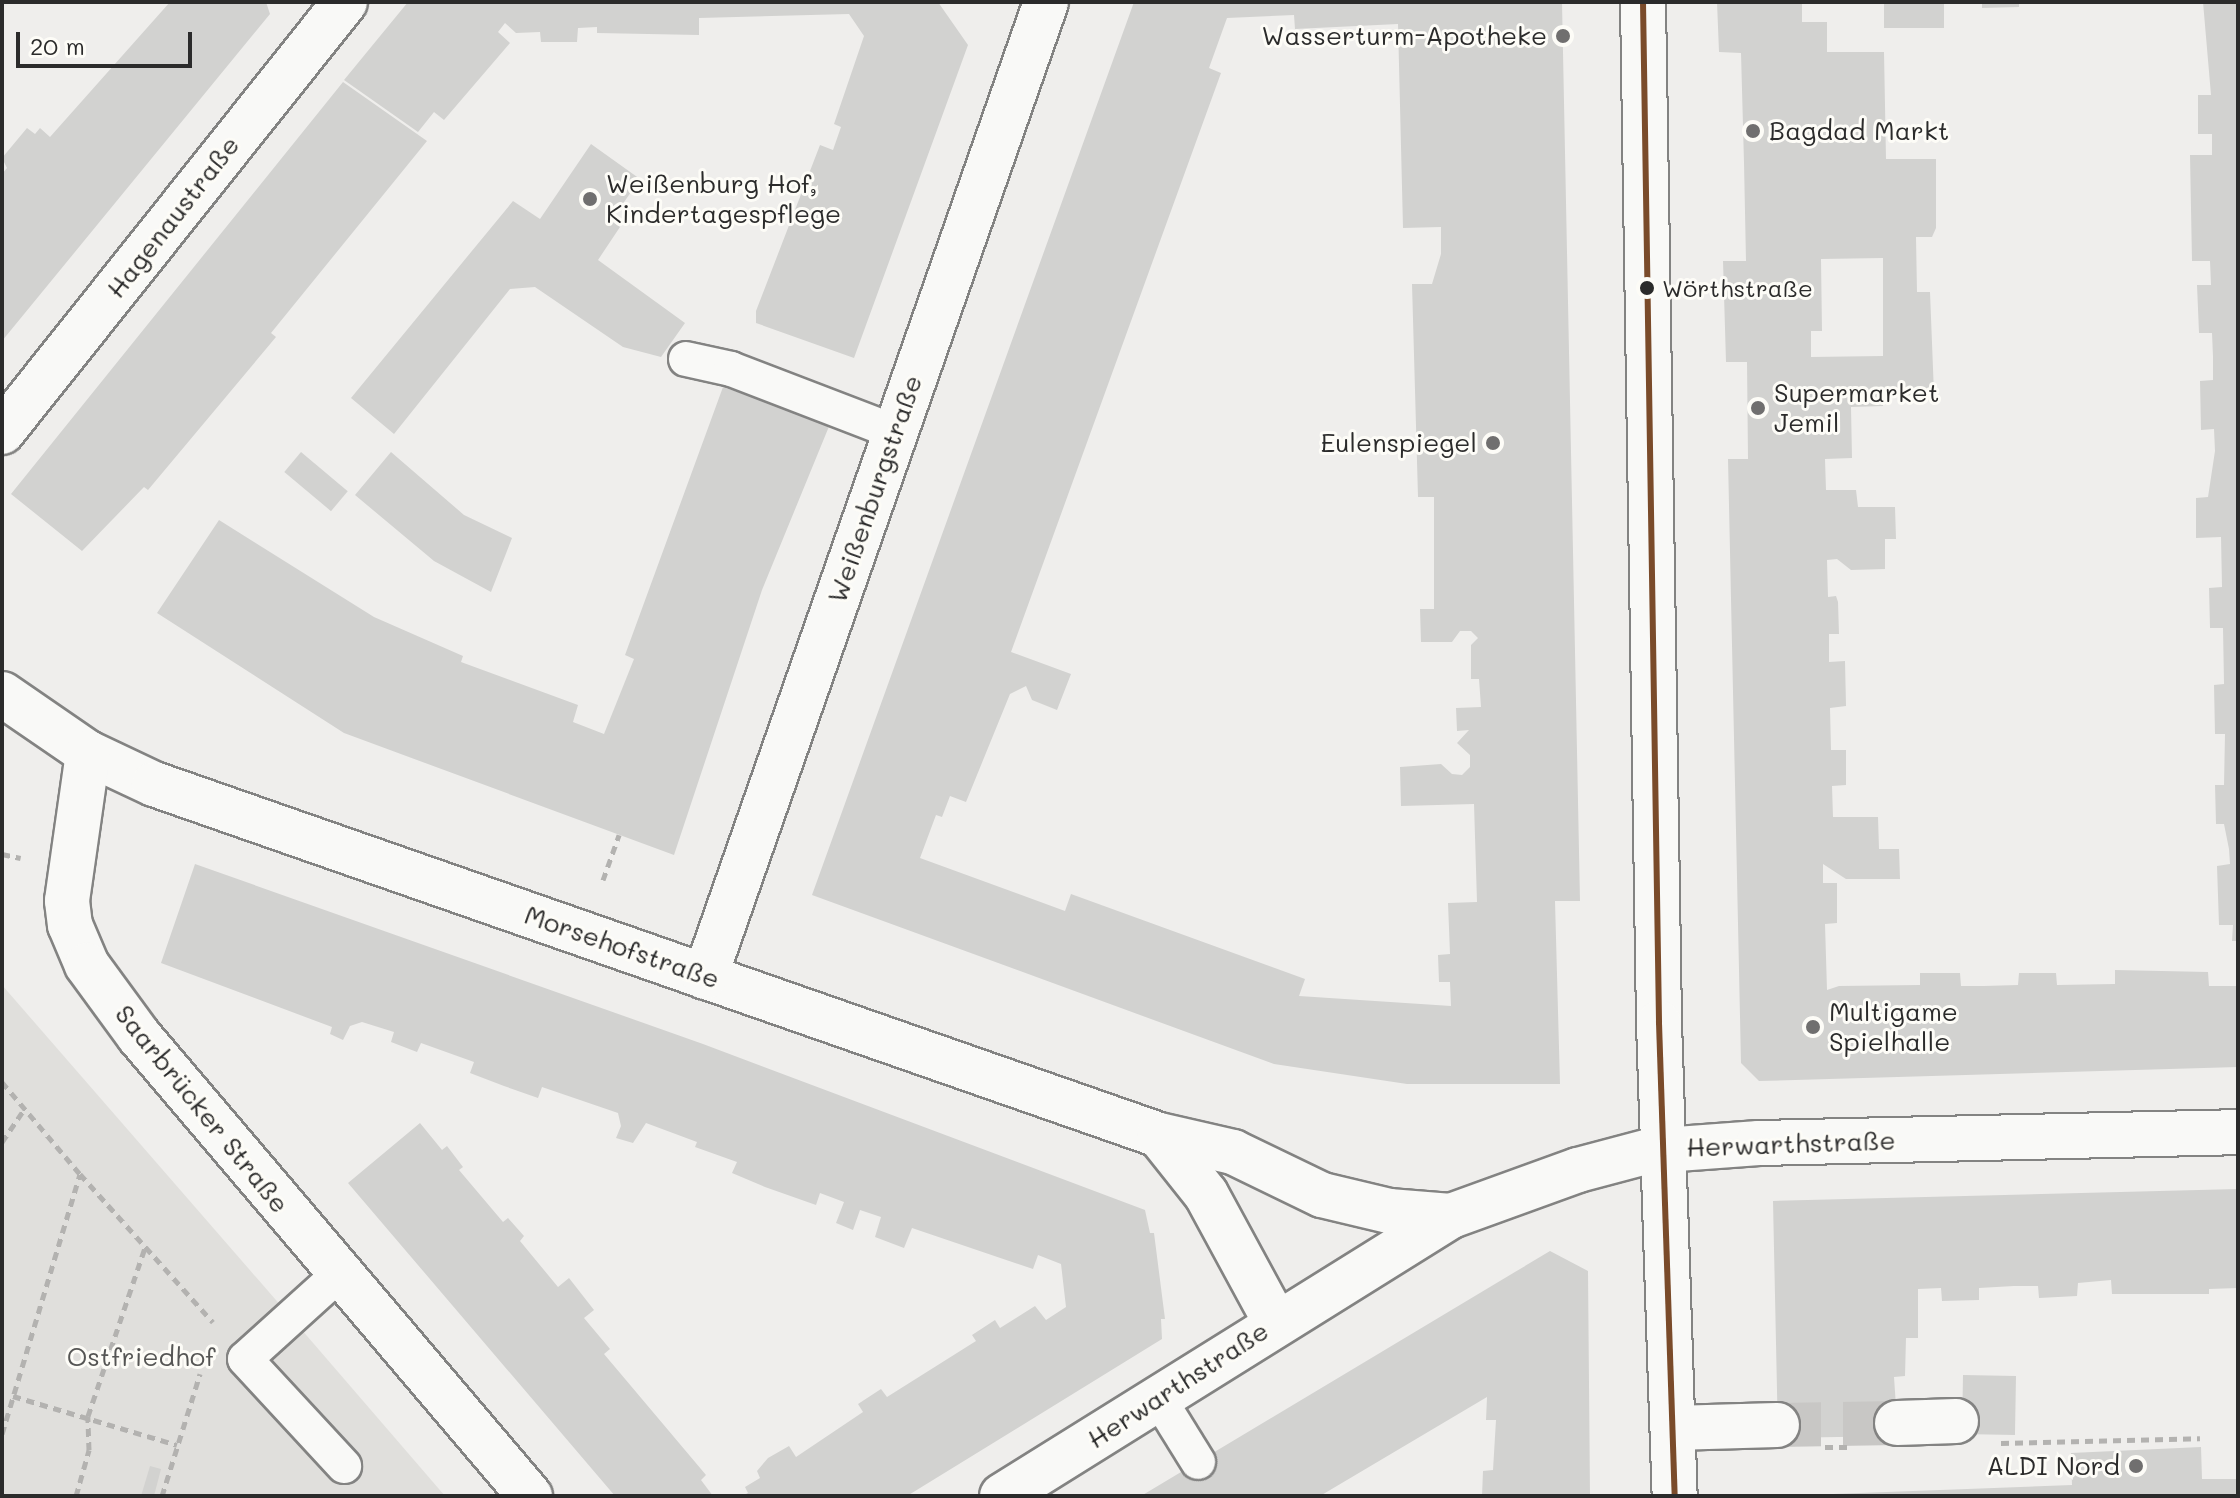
<!DOCTYPE html>
<html>
<head>
<meta charset="utf-8">
<style>
  body { margin:0 }
  #map { position:relative; width:2240px; height:1498px; overflow:hidden; background:#efeeec; font-family:Mali,sans-serif }
  div>[style] { position:absolute }
  [style*='--x'] { left:calc(var(--x)*1px); top:calc(var(--y)*1px); width:calc(var(--w)*1px); rotate:calc(var(--a)*1deg) }
  .green>* { inset:0; background:#e0dfdc }
  .building>* { inset:0; background:#d2d2d0; transform-origin:0 0 }
  .street-tunnel>* { height:44px; margin-top:-22px; transform-origin:0; background:repeating-linear-gradient(90deg,#c8c7c5 0 44px,transparent 0 66px) }
  .path>* { height:5px; margin-top:-2.5px; transform-origin:0; background:repeating-linear-gradient(90deg,#b3b2b0 0 8px,transparent 0 14px) }
  .roads { filter:drop-shadow(2px 0 #838382) drop-shadow(-2px 0 #838382) drop-shadow(0 2px #838382) drop-shadow(0 -2px #838382) }
  .lane>* { height:34px; margin:-17px; padding:0 17px; transform-origin:17px; border-radius:17px; background:#f9f9f7 }
  .street>* { height:44px; margin:-22px; padding:0 22px; transform-origin:22px; border-radius:22px; background:#f9f9f7 }
  .secondary>* { height:44px; margin:-22px; padding:0 22px; transform-origin:22px; border-radius:22px; background:#f9f9f7 }
  .bus-1>* { height:6px; margin:-3px; padding:0 3px; transform-origin:3px; border-radius:3px; background:#7a4b2a }
  .dots>* { width:22px; height:22px; translate:-50% -50%; box-sizing:border-box; border:4px solid #fdfcf7; border-radius:50% }
  span { translate:-50% -50%; white-space:nowrap; text-align:center; line-height:1.15; -webkit-text-stroke:6px #fdfcf7; paint-order:stroke }
  .bus-label { font-size:24px; color:#2b2b2b }
  .left { translate:0 -50%; text-align:left }
  .poi-label { font-size:26px; color:#2b2b2b }
  .right { translate:-100% -50%; text-align:right }
  .street-label { font-size:26px; color:#2b2b2b }
  .park-label { font-size:26px; color:#555554 }
  .frame { position:absolute; inset:0; border:4px solid #2b2b2b; pointer-events:none }
  .scale { position:absolute; left:16px; top:32px; width:176px; height:36px; box-sizing:border-box; border:4px solid #2b2b2b; border-top:0; padding-left:10px; font-size:24px; line-height:28px; white-space:nowrap; color:#2b2b2b; -webkit-text-stroke:6px #fdfcf7; paint-order:stroke }
</style>
</head>
<body>
<div id="map">
  <div class="green">
    <i style="clip-path:polygon(2px 985px,295px 1322px,445px 1496px,2px 1496px)"></i>
  </div>
  <div class="building">
    <i style="clip-path:polygon(170px 2px,266px 2px,270px 14px,2px 341px,2px 174px,7px 168px,2px 158px,27px 128px,35px 134px,40px 128px,50px 137px)"></i>
    <i style="clip-path:polygon(408px 2px,938px 2px,968px 45px,854px 358px,756px 323px,756px 311px,820px 145px,833px 150px,841px 127px,834px 124px,864px 36px,849px 14px,699px 18px,699px 35px,597px 33px,597px 27px,578px 28px,577px 42px,541px 42px,540px 32px,516px 33px,505px 23px,498px 32px,510px 43px,444px 120px,434px 112px,418px 132px,344px 80px)"></i>
    <i style="clip-path:polygon(evenodd,1134px 2px,1562px 2px,1580px 901px,1555px 901px,1560px 1084px,1407px 1084px,1274px 1064px,812px 895px,1134px 2px,1294px 15px,1295px 29px,1398px 24px,1403px 228px,1441px 227px,1441px 254px,1432px 284px,1412px 284px,1418px 497px,1434px 497px,1434px 609px,1420px 609px,1421px 642px,1452px 642px,1460px 631px,1471px 631px,1478px 638px,1471px 645px,1471px 679px,1479px 679px,1481px 707px,1456px 708px,1457px 731px,1469px 730px,1457px 743px,1470px 755px,1470px 767px,1462px 775px,1452px 774px,1441px 764px,1400px 767px,1401px 806px,1474px 804px,1477px 902px,1448px 903px,1450px 954px,1438px 955px,1439px 982px,1450px 982px,1451px 1006px,1299px 996px,1305px 979px,1071px 894px,1065px 911px,920px 858px,936px 815px,942px 817px,950px 796px,966px 802px,1010px 694px,1026px 686px,1032px 700px,1057px 710px,1071px 674px,1011px 652px,1221px 73px,1209px 68px,1227px 18px,1294px 15px)"></i>
    <i style="clip-path:polygon(evenodd,1717px 2px,1802px 2px,1802px 22px,1827px 22px,1827px 52px,1884px 52px,1886px 159px,1936px 159px,1936px 228px,1932px 237px,1916px 237px,1917px 292px,1930px 292px,1934px 394px,1883px 396px,1883px 406px,1851px 407px,1852px 458px,1825px 459px,1826px 490px,1856px 490px,1858px 507px,1895px 507px,1896px 539px,1885px 539px,1885px 569px,1851px 570px,1837px 559px,1827px 560px,1828px 597px,1836px 596px,1838px 602px,1839px 634px,1829px 634px,1829px 662px,1845px 661px,1846px 706px,1830px 708px,1831px 750px,1846px 750px,1846px 785px,1832px 786px,1833px 817px,1878px 817px,1879px 849px,1899px 849px,1900px 879px,1846px 879px,1823px 864px,1823px 883px,1837px 883px,1837px 923px,1825px 924px,1827px 990px,1839px 986px,1920px 985px,1920px 973px,1960px 973px,1961px 986px,1984px 986px,2018px 985px,2019px 973px,2056px 973px,2057px 985px,2115px 984px,2115px 970px,2208px 972px,2209px 986px,2238px 986px,2238px 1067px,1759px 1081px,1741px 1063px,1728px 459px,1748px 459px,1747px 362px,1726px 362px,1723px 261px,1746px 261px,1744px 163px,1741px 53px,1719px 52px,1717px 2px,1883px 258px,1883px 356px,1811px 357px,1811px 331px,1822px 331px,1821px 259px,1883px 258px)"></i>
    <i style="left:1884px;top:2px;width:60px;height:26px"></i>
    <i style="clip-path:polygon(1982px 2px,2019px 2px,2019px 7px,1982px 8px)"></i>
    <i style="clip-path:polygon(2203px 2px,2238px 2px,2238px 941px,2232px 941px,2233px 925px,2219px 925px,2217px 866px,2230px 864px,2229px 849px,2224px 824px,2216px 824px,2215px 785px,2224px 785px,2225px 734px,2215px 734px,2214px 685px,2224px 684px,2223px 628px,2210px 628px,2209px 588px,2222px 587px,2221px 537px,2196px 538px,2196px 498px,2208px 497px,2215px 451px,2214px 429px,2201px 430px,2200px 381px,2213px 380px,2213px 357px,2212px 333px,2199px 333px,2197px 285px,2211px 285px,2210px 261px,2192px 261px,2190px 155px,2212px 155px,2212px 134px,2198px 134px,2198px 95px,2211px 95px)"></i>
    <i style="clip-path:polygon(343px 82px,427px 141px,271px 333px,276px 337px,148px 490px,144px 487px,82px 551px,11px 494px)"></i>
    <i style="clip-path:polygon(591px 144px,640px 179px,611px 221px,620px 227px,598px 260px,685px 323px,661px 357px,623px 347px,535px 287px,510px 289px,394px 434px,351px 398px,513px 201px,540px 219px)"></i>
    <i style="clip-path:polygon(723px 387px,830px 424px,762px 590px,674px 855px,344px 733px,157px 613px,219px 520px,374px 617px,463px 656px,461px 662px,578px 705px,573px 722px,604px 734px,634px 659px,625px 655px)"></i>
    <i style="left:301px;top:452px;width:61px;height:26px;rotate:40deg"></i>
    <i style="clip-path:polygon(391px 452px,464px 515px,512px 538px,491px 592px,434px 561px,355px 495px)"></i>
    <i style="clip-path:polygon(195px 864px,703px 1044px,1145px 1210px,1150px 1233px,1154px 1233px,1165px 1319px,1161px 1319px,1162px 1339px,907px 1496px,742px 1496px,748px 1493px,745px 1487px,760px 1478px,757px 1471px,768px 1458px,789px 1446px,796px 1457px,863px 1412px,858px 1404px,881px 1389px,887px 1397px,976px 1341px,972px 1335px,995px 1320px,1000px 1328px,1035px 1306px,1046px 1320px,1066px 1307px,1061px 1264px,1038px 1255px,1033px 1269px,912px 1228px,904px 1248px,875px 1237px,881px 1217px,860px 1210px,853px 1230px,836px 1223px,844px 1202px,820px 1193px,816px 1205px,765px 1187px,732px 1173px,737px 1162px,695px 1147px,697px 1142px,646px 1123px,633px 1143px,616px 1138px,621px 1126px,618px 1113px,542px 1087px,538px 1098px,504px 1086px,470px 1073px,474px 1062px,421px 1043px,417px 1052px,391px 1042px,394px 1032px,362px 1022px,350px 1026px,343px 1040px,330px 1034px,332px 1027px,161px 963px)"></i>
    <i style="clip-path:polygon(420px 1123px,442px 1150px,447px 1146px,463px 1167px,459px 1170px,503px 1222px,508px 1218px,524px 1236px,520px 1241px,558px 1287px,569px 1278px,594px 1310px,584px 1318px,610px 1349px,604px 1354px,706px 1475px,701px 1480px,713px 1496px,615px 1496px,348px 1183px)"></i>
    <i style="clip-path:polygon(2238px 1189px,2238px 1288px,2209px 1289px,2209px 1294px,2112px 1294px,2111px 1280px,2078px 1283px,2077px 1296px,2039px 1298px,2038px 1286px,2014px 1286px,1979px 1288px,1979px 1300px,1942px 1301px,1941px 1288px,1918px 1289px,1918px 1338px,1906px 1338px,1905px 1376px,1894px 1377px,1898px 1436px,1778px 1438px,1773px 1201px)"></i>
    <i style="clip-path:polygon(1550px 1251px,1588px 1271px,1590px 1496px,1482px 1496px,1483px 1471px,1493px 1470px,1496px 1420px,1486px 1420px,1487px 1397px,1320px 1496px,1141px 1496px)"></i>
    <i style="left:1963px;top:1375px;width:53px;height:59px;rotate:1deg"></i>
    <i style="clip-path:polygon(2201px 1447px,2202px 1479px,2238px 1479px,2238px 1496px,1779px 1496px,2072px 1485px,2071px 1453px)"></i>
    <i style="clip-path:polygon(150px 1466px,161px 1469px,154px 1496px,141px 1496px)"></i>
  </div>
  <div class="street-tunnel">
    <i style="--x:1777;--y:1425;--w:120;--a:-1"></i>
  </div>
  <div class="path">
    <i style="--x:2;--y:854;--w:19;--a:12"></i>
    <i style="--x:603;--y:880;--w:48;--a:-70.4"></i>
    <i style="--x:2;--y:1082;--w:121;--a:49.7"></i>
    <i style="--x:2;--y:1142;--w:41;--a:-55.9"></i>
    <i style="--x:13;--y:1396;--w:171;--a:16.6"></i>
    <i style="--x:2;--y:1434;--w:271;--a:-73.3"></i>
    <i style="--x:80;--y:1174;--w:199;--a:48.1"></i>
    <i style="--x:2001;--y:1443;--w:199;--a:-1.4"></i>
    <i style="--x:1825;--y:1447;--w:26;--a:0"></i>
    <i style="--x:76;--y:1496;--w:48;--a:-74.2"></i>
    <i style="--x:89;--y:1450;--w:34;--a:-92"></i>
    <i style="--x:88;--y:1416;--w:177;--a:-71.3"></i>
    <i style="--x:162;--y:1496;--w:128;--a:-72.7"></i>
  </div>
  <div class="roads">
    <div class="lane">
      <i style="--x:686;--y:359;--w:46;--a:12.5"></i>
      <i style="--x:731;--y:369;--w:176;--a:21"></i>
      <i style="--x:338;--y:1275;--w:125;--a:137.9"></i>
      <i style="--x:245;--y:1359;--w:146;--a:47.2"></i>
      <i style="--x:1159;--y:1399;--w:74;--a:58.2"></i>
    </div>
    <div class="street">
      <i style="--x:2;--y:432;--w:550;--a:-51.42"></i>
      <i style="--x:2;--y:694;--w:104;--a:34.5"></i>
      <i style="--x:88;--y:753;--w:73;--a:25.2"></i>
      <i style="--x:154;--y:784;--w:1065;--a:19.25"></i>
      <i style="--x:1159;--y:1135;--w:76;--a:12.9"></i>
      <i style="--x:1233;--y:1152;--w:99;--a:25.8"></i>
      <i style="--x:1322;--y:1195;--w:69;--a:13.4"></i>
      <i style="--x:1389;--y:1211;--w:62;--a:4.6"></i>
      <i style="--x:88;--y:753;--w:149;--a:98.1"></i>
      <i style="--x:67;--y:901;--w:24;--a:83"></i>
      <i style="--x:70;--y:925;--w:43;--a:67"></i>
      <i style="--x:87;--y:965;--w:88;--a:53.8"></i>
      <i style="--x:139;--y:1036;--w:604;--a:49.64"></i>
      <i style="--x:705;--y:977;--w:1033;--a:-70.72"></i>
      <i style="--x:1159;--y:1135;--w:75;--a:51.5"></i>
      <i style="--x:1206;--y:1194;--w:147;--a:61.5"></i>
      <i style="--x:1897;--y:1423;--w:59;--a:-1.9"></i>
      <i style="--x:1673;--y:1428;--w:104;--a:-1.7"></i>
      <i style="--x:1002;--y:1496;--w:529;--a:-31.95"></i>
      <i style="--x:1451;--y:1216;--w:135;--a:-19.9"></i>
      <i style="--x:1578;--y:1170;--w:74;--a:-14.8"></i>
      <i style="--x:1650;--y:1151;--w:109;--a:-4.2"></i>
      <i style="--x:1759;--y:1143;--w:479;--a:-1.3"></i>
    </div>
    <div class="secondary">
      <i style="--x:1643;--y:2;--w:1021;--a:89.1"></i>
      <i style="--x:1659;--y:1023;--w:473;--a:88.1"></i>
    </div>
  </div>
  <div class="bus-1">
    <i style="--x:1643;--y:2;--w:1021;--a:89.1"></i>
    <i style="--x:1659;--y:1023;--w:473;--a:88.1"></i>
  </div>
  <div class="dots">
    <i style="left:1563px;top:36px;background:#706f6f"></i>
    <i style="left:1753px;top:131px;background:#706f6f"></i>
    <i style="left:590px;top:199px;background:#706f6f"></i>
    <i style="left:1647px;top:288px;background:#2b2b2b"></i>
    <i style="left:1758px;top:408px;background:#706f6f"></i>
    <i style="left:1493px;top:443px;background:#706f6f"></i>
    <i style="left:1813px;top:1027px;background:#706f6f"></i>
    <i style="left:2136px;top:1466px;background:#706f6f"></i>
  </div>
  <div class="bus-label">
    <span class="left" style="left:1662px;top:288px">Wörthstraße</span>
  </div>
  <div class="poi-label">
    <span class="right" style="left:1547px;top:36px">Wasserturm-Apotheke</span>
    <span class="left" style="left:1769px;top:131px">Bagdad Markt</span>
    <span class="left" style="left:606px;top:199px">Weißenburg Hof,<br>Kindertagespflege</span>
    <span class="left" style="left:1774px;top:408px">Supermarket<br>Jemil</span>
    <span class="right" style="left:1477px;top:443px">Eulenspiegel</span>
    <span class="left" style="left:1829px;top:1027px">Multigame<br>Spielhalle</span>
    <span class="right" style="left:2120px;top:1466px">ALDI Nord</span>
  </div>
  <div class="street-label">
    <span style="left:173px;top:217px;rotate:-52deg">Hagenaustraße</span>
    <span style="left:875px;top:489px;rotate:-71deg">Weißenburgstraße</span>
    <span style="left:622px;top:947px;rotate:19deg">Morsehofstraße</span>
    <span style="left:202px;top:1109px;rotate:51deg">Saarbrücker Straße</span>
    <span style="left:1791px;top:1144px;rotate:-2deg">Herwarthstraße</span>
    <span style="left:1178px;top:1385px;rotate:-33deg">Herwarthstraße</span>
  </div>
  <div class="park-label">
    <span style="left:141px;top:1357px">Ostfriedhof</span>
  </div>
  <div class="frame"></div>
  <div class="scale">20 m</div>
</div>
</body>
</html>
